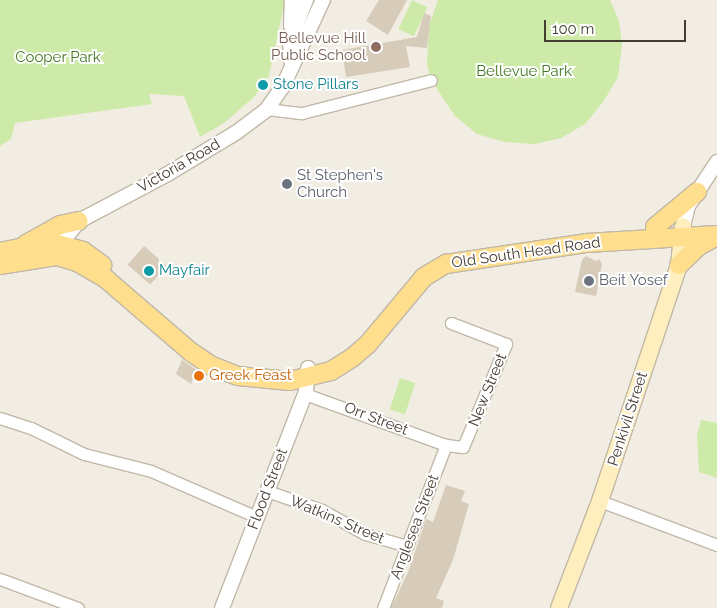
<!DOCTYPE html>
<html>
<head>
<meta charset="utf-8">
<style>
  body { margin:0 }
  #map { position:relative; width:717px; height:608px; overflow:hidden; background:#f2ede2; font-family:Raleway,sans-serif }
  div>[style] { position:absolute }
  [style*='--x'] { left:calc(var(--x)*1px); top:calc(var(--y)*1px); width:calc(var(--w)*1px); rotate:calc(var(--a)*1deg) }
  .green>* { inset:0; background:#cdeaa8; transform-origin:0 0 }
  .building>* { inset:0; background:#d7cbba; transform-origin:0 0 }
  .roads { filter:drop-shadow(1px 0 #c1b8a7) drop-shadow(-1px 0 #c1b8a7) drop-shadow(0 1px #c1b8a7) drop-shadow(0 -1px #c1b8a7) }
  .minor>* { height:11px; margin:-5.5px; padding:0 5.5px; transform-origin:5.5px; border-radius:5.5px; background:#fff }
  .tertiary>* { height:14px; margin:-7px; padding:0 7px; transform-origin:7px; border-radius:7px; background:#fff }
  .secondary>* { height:16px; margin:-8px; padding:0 8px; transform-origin:8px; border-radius:8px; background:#ffefbf }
  .primary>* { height:18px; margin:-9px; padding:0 9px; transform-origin:9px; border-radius:9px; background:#ffde8e }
  .dots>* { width:14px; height:14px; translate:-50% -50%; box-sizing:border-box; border:2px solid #fff; border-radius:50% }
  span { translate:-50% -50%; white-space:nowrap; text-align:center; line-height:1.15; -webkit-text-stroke:4px #fff; paint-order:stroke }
  .education-label { font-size:15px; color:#785e54 }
  .right { translate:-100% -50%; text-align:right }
  .park-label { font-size:15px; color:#447823 }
  .culture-label { font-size:15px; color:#0d838f }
  .left { translate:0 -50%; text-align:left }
  .street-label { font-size:15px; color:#443d32 }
  .worship-label { font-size:15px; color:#5b616d }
  .food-label { font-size:15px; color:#c56008 }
  .scale { position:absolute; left:544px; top:20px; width:142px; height:22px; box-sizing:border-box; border:2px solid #443d32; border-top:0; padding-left:6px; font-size:15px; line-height:18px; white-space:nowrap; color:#443d32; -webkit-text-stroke:4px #fff; paint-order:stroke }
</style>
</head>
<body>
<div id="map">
  <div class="green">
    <i style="clip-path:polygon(0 0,285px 0,269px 76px,254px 97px,224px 123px,200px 137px,184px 96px,149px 94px,152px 104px,15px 123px,11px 139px,0 146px)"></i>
    <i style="left:412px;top:0;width:17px;height:32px;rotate:25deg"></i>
    <i style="clip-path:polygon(438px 0,610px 0,619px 21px,622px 45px,618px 77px,603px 102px,585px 124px,561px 138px,535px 144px,505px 142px,477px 134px,455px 116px,431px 80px,427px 64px,429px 26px)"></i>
    <i style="left:400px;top:378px;width:16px;height:33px;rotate:18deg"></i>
    <i style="clip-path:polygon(701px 420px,717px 423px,717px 478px,699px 472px,697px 436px)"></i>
  </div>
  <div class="building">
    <i style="clip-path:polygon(379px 0,407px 0,388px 35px,366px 21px)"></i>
    <i style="clip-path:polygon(424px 13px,431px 16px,427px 48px,406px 46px,410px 67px,346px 77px,342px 50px,417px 37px)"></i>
    <i style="left:144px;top:246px;width:30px;height:25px;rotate:41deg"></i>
    <i style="clip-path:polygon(586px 256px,596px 261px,599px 259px,602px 264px,596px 296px,575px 292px,582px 260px)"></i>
    <i style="clip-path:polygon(182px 360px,197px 370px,191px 384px,176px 374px)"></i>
    <i style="clip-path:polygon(446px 485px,465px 491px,461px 501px,469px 504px,453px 560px,436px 598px,444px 601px,442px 608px,391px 608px,408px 572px,426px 519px,433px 522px)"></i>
  </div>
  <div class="roads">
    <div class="minor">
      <i style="--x:267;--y:109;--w:35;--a:7"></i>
      <i style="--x:302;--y:113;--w:133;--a:-14.3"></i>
      <i style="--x:305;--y:394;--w:150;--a:19.9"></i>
      <i style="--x:446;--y:445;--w:17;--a:7"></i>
      <i style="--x:463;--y:447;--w:112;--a:-67.3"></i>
      <i style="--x:506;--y:344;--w:59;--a:-159.1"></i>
      <i style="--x:0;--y:418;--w:33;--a:18"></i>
      <i style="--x:31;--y:428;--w:59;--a:26.1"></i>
      <i style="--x:84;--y:454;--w:69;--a:14.2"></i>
      <i style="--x:151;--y:471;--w:116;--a:23.5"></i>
      <i style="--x:267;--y:491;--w:58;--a:19.1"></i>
      <i style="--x:322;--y:510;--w:49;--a:29.2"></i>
      <i style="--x:365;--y:534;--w:44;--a:15.9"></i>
      <i style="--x:600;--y:501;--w:125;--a:20.6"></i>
      <i style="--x:0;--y:579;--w:83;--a:20.4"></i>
      <i style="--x:383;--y:608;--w:175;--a:-68.9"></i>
    </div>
    <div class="tertiary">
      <i style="--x:291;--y:26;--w:26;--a:-88"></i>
      <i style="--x:292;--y:65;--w:24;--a:-95"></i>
      <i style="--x:290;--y:41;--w:44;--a:-68.7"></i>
      <i style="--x:683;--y:226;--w:21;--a:-76"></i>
      <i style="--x:688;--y:206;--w:53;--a:-56.6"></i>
      <i style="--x:58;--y:253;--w:18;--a:-63"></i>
      <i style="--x:66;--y:237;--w:21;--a:-51"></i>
      <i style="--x:79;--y:221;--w:98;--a:-27.9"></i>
      <i style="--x:166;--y:175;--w:83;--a:-31.2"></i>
      <i style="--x:237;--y:132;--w:38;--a:-37"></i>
      <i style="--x:267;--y:109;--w:28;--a:-55"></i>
      <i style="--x:283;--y:86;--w:95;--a:-65.1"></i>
      <i style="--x:222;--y:608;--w:233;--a:-68.8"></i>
      <i style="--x:306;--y:391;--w:23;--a:-85"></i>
    </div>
    <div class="secondary">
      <i style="--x:559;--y:608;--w:115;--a:-69"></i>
      <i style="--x:600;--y:501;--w:249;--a:-71.5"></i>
      <i style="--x:679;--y:265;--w:39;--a:-84"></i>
    </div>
    <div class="primary">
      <i style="--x:655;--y:227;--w:55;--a:-39.8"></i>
      <i style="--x:26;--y:244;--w:39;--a:-29"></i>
      <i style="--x:60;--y:225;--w:19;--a:-12"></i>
      <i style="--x:0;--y:252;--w:34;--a:-12"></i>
      <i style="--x:33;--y:245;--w:28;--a:0"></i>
      <i style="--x:61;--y:245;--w:23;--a:15"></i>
      <i style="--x:83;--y:251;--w:24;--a:36"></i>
      <i style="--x:0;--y:265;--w:58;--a:-9"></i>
      <i style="--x:57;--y:256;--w:21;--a:17"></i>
      <i style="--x:77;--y:262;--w:34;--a:30"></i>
      <i style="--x:106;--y:279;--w:112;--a:40.7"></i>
      <i style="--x:191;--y:352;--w:25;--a:34"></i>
      <i style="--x:212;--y:366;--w:28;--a:21"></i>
      <i style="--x:238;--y:376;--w:52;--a:5.5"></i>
      <i style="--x:290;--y:381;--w:42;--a:-13.7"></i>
      <i style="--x:331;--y:371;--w:26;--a:-32"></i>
      <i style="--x:353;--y:357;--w:20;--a:-41"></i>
      <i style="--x:368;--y:344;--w:87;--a:-50.1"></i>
      <i style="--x:424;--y:277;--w:26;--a:-31"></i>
      <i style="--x:446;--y:264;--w:143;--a:-8.5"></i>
      <i style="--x:587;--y:243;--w:130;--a:-3.5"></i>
      <i style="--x:679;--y:265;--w:28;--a:-44"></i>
      <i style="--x:699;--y:246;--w:21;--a:-29"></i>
    </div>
  </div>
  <div class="dots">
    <i style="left:376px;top:47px;background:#8d6e63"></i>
    <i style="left:263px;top:85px;background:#0f9aa8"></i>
    <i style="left:287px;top:184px;background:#6b7280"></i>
    <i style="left:149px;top:271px;background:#0f9aa8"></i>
    <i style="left:589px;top:281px;background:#6b7280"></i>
    <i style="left:199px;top:376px;background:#e8710a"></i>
  </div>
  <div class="education-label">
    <span class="right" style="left:366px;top:47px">Bellevue Hill<br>Public School</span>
  </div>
  <div class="park-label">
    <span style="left:58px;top:58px">Cooper Park</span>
    <span style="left:524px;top:72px">Bellevue Park</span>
  </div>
  <div class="culture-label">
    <span class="left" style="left:273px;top:85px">Stone Pillars</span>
    <span class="left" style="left:159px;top:271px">Mayfair</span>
  </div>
  <div class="street-label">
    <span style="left:179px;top:166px;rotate:-30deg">Victoria Road</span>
    <span style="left:526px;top:253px;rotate:-8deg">Old South Head Road</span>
    <span style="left:488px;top:390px;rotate:-68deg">New Street</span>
    <span style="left:376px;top:419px;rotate:21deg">Orr Street</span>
    <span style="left:628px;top:419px;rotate:-72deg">Penkivil Street</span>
    <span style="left:268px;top:489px;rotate:-69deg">Flood Street</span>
    <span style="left:337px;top:520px;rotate:23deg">Watkins Street</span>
    <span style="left:415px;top:527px;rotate:-69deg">Anglesea Street</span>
  </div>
  <div class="worship-label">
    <span class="left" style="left:297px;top:184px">St Stephen's<br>Church</span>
    <span class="left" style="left:599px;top:281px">Beit Yosef</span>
  </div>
  <div class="food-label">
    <span class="left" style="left:209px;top:376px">Greek Feast</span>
  </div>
  <div class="scale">100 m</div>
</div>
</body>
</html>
